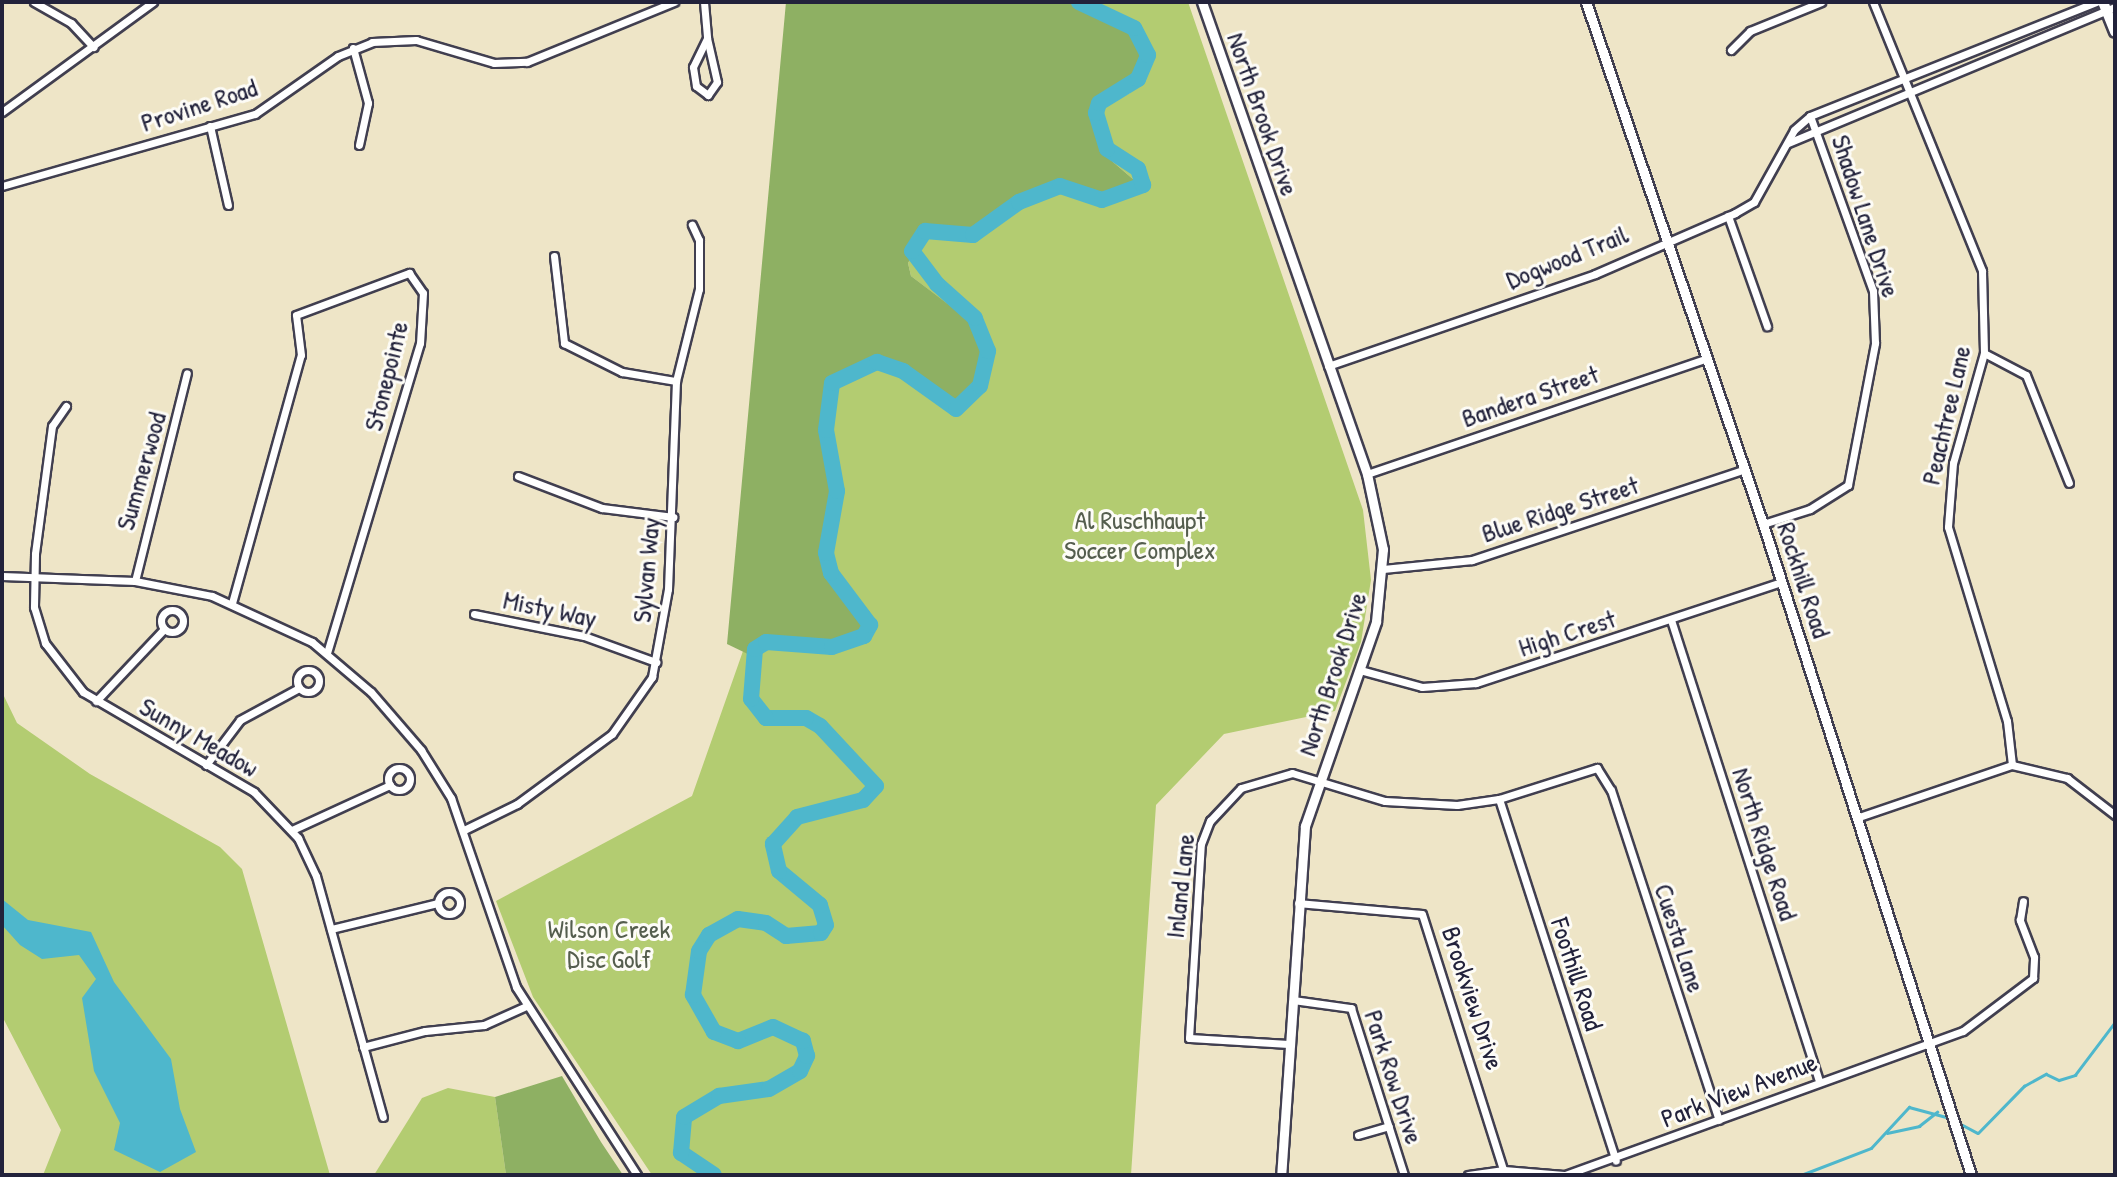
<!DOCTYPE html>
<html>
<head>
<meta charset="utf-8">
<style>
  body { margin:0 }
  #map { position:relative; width:2117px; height:1177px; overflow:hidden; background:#eee5c7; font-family:"Patrick Hand",sans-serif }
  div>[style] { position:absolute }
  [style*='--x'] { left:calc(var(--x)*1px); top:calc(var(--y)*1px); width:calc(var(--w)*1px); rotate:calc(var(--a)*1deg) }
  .green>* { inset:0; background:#b3cc71 }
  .forest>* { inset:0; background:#8eb063 }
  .water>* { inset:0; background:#4eb7cc }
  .stream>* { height:2.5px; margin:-1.25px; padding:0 1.25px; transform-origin:1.25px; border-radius:1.25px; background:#4eb7cc }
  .river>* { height:16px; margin:-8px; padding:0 8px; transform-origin:8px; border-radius:8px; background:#4eb7cc }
  .roads { filter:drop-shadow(2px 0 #413f50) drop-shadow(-2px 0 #413f50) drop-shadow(0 2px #413f50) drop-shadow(0 -2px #413f50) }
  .minor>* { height:7px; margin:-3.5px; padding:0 3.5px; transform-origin:3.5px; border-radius:3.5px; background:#fff }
  .minor>.ring { margin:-3.5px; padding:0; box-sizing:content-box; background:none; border:7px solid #fff; border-radius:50% }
  .tertiary>* { height:9px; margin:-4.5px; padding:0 4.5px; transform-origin:4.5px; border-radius:4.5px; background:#fff }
  .secondary>* { height:10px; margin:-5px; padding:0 5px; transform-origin:5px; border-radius:5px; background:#fff }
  span { translate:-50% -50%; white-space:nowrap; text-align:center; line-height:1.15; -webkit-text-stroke:6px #fdfcf7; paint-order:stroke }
  .street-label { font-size:26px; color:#22223b }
  .park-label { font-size:26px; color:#555e4e }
  .frame { position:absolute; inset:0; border:4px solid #22223b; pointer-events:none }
</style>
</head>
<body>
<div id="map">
  <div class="green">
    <i style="clip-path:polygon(1083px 2px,1188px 2px,1363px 510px,1371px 580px,1361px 642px,1335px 711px,1224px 734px,1156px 805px,1131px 1175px,652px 1175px,533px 997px,496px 901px,692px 796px,743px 651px,754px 657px,763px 639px,799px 644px,869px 612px,824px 569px,821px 538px,835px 499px,823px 422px,837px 381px,878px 359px,900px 373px,981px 330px,911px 276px,908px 263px,930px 228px,973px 231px,1050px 188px,1088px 202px,1134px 180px,1106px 156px,1100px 109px,1130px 93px,1143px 37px)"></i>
    <i style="clip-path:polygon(2px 692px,17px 723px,90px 774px,220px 847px,242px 869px,330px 1175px,43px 1175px,61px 1130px,2px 1016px)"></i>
    <i style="clip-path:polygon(448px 1088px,495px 1097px,506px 1175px,374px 1175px,422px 1098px)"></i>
  </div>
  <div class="forest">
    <i style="clip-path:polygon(786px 2px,1083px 2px,1143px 36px,1145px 79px,1100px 109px,1106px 156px,1134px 180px,1122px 200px,1088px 202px,1050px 188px,973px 231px,930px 229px,908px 263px,911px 276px,982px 330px,985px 361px,964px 407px,925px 395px,878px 359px,837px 381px,823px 422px,835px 499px,821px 538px,824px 569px,870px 612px,854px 642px,763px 639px,754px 657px,727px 644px)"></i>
    <i style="clip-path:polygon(562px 1076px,601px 1142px,623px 1175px,506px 1175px,495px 1097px)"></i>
  </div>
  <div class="water">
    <i style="clip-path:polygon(2px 899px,28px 920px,91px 932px,114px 982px,171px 1059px,180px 1109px,196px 1152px,160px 1172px,114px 1150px,120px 1123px,94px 1071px,82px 998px,96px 979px,79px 955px,42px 959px,20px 945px,2px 925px)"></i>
  </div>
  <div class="stream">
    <i style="--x:1959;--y:1123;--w:21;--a:28"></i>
    <i style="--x:1978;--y:1133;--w:66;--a:-45.6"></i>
    <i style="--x:2024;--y:1086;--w:25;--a:-29"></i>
    <i style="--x:2046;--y:1074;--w:14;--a:25"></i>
    <i style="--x:2059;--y:1080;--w:17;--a:-17"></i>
    <i style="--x:2075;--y:1075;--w:66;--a:-53"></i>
    <i style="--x:1887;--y:1133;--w:33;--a:-12"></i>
    <i style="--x:1919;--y:1126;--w:23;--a:-38"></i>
    <i style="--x:1801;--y:1175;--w:75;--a:-21.1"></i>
    <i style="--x:1871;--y:1148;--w:56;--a:-47.2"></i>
    <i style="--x:1909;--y:1107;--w:42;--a:15"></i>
  </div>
  <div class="river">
    <i style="--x:714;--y:1175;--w:40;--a:-146"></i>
    <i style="--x:681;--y:1153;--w:36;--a:-85"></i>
    <i style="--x:684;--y:1117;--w:41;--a:-31"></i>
    <i style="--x:719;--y:1096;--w:50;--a:-8"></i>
    <i style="--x:769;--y:1089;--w:36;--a:-30"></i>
    <i style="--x:800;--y:1071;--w:17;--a:-65"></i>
    <i style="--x:807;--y:1056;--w:16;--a:-105"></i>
    <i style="--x:803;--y:1041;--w:33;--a:-155"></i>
    <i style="--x:773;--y:1027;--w:38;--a:158"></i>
    <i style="--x:738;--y:1041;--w:26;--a:-159"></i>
    <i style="--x:714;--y:1032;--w:43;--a:-119.6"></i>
    <i style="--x:693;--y:995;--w:44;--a:-82.2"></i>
    <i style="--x:699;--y:951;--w:19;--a:-58"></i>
    <i style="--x:709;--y:935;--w:33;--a:-29"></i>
    <i style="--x:738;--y:919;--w:28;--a:8"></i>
    <i style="--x:766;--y:923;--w:24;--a:33"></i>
    <i style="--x:786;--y:936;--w:35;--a:-5"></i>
    <i style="--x:821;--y:933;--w:9;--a:-58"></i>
    <i style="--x:826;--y:925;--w:21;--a:-107"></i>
    <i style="--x:820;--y:905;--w:53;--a:-140.3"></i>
    <i style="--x:779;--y:871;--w:28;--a:-103"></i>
    <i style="--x:773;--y:844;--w:36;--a:-48"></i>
    <i style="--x:797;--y:817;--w:68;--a:-14.4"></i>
    <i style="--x:863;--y:800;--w:19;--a:-47"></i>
    <i style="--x:876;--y:786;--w:82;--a:-133"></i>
    <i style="--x:820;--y:726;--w:16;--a:-150"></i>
    <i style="--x:806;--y:718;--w:40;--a:180"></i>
    <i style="--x:766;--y:718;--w:24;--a:-128"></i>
    <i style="--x:751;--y:699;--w:50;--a:-85.4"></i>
    <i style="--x:755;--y:649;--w:13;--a:-32"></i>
    <i style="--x:766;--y:642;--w:66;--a:4.3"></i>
    <i style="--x:832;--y:647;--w:34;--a:-19"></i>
    <i style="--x:864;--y:636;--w:13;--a:-61"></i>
    <i style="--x:870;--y:625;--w:65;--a:-126.9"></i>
    <i style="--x:831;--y:573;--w:21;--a:-104"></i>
    <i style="--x:826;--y:553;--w:63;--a:-79.9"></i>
    <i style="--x:837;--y:491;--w:62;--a:-100.2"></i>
    <i style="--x:826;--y:430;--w:47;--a:-82.7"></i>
    <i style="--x:832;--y:383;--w:50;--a:-25"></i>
    <i style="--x:877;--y:362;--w:28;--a:19"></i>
    <i style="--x:903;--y:371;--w:65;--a:35.6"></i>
    <i style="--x:956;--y:409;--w:33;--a:-44"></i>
    <i style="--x:980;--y:386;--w:36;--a:-77"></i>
    <i style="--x:988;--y:351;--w:35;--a:-112"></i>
    <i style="--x:975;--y:318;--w:51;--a:-138.2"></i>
    <i style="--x:937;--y:284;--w:41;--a:-127.1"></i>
    <i style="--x:912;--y:251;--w:24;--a:-57"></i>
    <i style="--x:925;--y:231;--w:48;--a:4.8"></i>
    <i style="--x:973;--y:235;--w:57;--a:-35.7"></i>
    <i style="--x:1019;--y:202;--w:44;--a:-21.3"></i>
    <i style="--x:1060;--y:186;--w:44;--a:18.4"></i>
    <i style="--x:1102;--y:200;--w:44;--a:-20.1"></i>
    <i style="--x:1143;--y:185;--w:17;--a:-107"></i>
    <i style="--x:1138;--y:169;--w:37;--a:-147"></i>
    <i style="--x:1107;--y:149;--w:38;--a:-107"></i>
    <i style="--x:1096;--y:113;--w:10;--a:-73"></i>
    <i style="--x:1099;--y:103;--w:46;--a:-31.6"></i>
    <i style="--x:1138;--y:79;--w:26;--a:-67"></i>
    <i style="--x:1148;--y:55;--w:30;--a:-117"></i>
    <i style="--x:1134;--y:28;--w:61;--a:-154.7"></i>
  </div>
  <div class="roads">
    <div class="minor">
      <i style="--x:34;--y:2;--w:43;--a:29.6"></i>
      <i style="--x:71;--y:23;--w:33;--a:47"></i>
      <i style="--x:704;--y:2;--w:36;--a:85"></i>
      <i style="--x:1873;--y:2;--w:290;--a:67.9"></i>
      <i style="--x:1982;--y:271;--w:82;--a:88.6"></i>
      <i style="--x:1984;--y:353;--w:114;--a:105.7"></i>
      <i style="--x:1953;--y:463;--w:64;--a:94.5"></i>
      <i style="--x:1948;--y:527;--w:203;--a:73.1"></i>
      <i style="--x:2007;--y:721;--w:44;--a:83.5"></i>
      <i style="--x:707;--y:38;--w:45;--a:77.2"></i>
      <i style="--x:717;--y:82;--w:16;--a:125"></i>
      <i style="--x:708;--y:95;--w:15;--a:-143"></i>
      <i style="--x:696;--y:86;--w:19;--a:-99"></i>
      <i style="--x:693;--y:67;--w:32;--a:-64"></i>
      <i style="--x:353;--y:48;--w:57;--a:74.7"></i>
      <i style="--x:368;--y:103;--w:43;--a:102.1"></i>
      <i style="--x:1731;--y:50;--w:27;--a:-45"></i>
      <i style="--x:1750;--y:31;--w:77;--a:-22.2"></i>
      <i style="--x:2;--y:112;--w:187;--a:-36.1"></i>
      <i style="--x:210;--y:126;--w:81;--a:77.2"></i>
      <i style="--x:1788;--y:143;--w:354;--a:-22.6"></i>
      <i style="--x:2;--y:186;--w:263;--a:-15.9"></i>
      <i style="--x:255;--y:114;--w:101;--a:-34.9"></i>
      <i style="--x:338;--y:56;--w:37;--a:-22"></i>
      <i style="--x:372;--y:42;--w:44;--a:-2.6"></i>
      <i style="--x:416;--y:40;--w:81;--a:16.4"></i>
      <i style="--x:494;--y:63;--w:33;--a:-2"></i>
      <i style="--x:527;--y:62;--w:159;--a:-22.2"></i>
      <i style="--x:1728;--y:216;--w:117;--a:70.5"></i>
      <i style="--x:554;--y:256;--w:88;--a:83.4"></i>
      <i style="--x:564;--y:343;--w:65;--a:26.6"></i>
      <i style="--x:622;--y:372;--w:55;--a:9.5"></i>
      <i style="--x:1984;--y:353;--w:47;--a:27.6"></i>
      <i style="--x:2026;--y:375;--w:116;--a:68.3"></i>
      <i style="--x:1328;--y:366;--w:282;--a:-19"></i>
      <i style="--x:1595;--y:274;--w:153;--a:-23.5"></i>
      <i style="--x:1735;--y:213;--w:22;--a:-30"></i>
      <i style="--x:1754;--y:202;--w:82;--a:-60.9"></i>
      <i style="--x:1794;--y:130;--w:21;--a:-41"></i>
      <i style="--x:1810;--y:116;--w:308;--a:-21.7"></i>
      <i style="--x:66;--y:406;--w:24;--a:125"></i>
      <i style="--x:52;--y:426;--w:129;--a:97.6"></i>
      <i style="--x:35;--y:554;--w:53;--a:91.1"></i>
      <i style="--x:34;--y:607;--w:38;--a:73"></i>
      <i style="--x:45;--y:643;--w:62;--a:52.2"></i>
      <i style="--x:83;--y:692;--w:198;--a:30.3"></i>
      <i style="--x:254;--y:792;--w:64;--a:46.3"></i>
      <i style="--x:298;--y:838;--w:42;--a:64.7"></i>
      <i style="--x:316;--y:876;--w:250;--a:74.5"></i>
      <i style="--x:1367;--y:474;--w:360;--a:-18.8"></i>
      <i style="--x:518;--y:476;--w:90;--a:20.9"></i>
      <i style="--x:602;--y:508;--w:72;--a:7.2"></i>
      <i style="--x:1763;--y:524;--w:49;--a:-17.7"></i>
      <i style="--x:1810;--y:509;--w:45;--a:-32.3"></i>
      <i style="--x:1848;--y:485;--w:145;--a:-79.2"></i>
      <i style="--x:1875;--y:343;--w:52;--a:-92.2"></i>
      <i style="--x:1873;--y:291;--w:186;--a:-109.8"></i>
      <i style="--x:1384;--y:569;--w:88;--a:-5.8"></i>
      <i style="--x:1472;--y:560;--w:288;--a:-18.4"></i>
      <i style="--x:2;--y:576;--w:133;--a:2.2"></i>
      <i style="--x:135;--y:581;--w:78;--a:11"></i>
      <i style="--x:212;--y:596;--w:110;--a:24.7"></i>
      <i style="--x:312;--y:642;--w:77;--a:40.3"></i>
      <i style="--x:371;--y:692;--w:77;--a:49.2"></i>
      <i style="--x:421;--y:750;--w:57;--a:58"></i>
      <i style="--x:451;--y:798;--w:200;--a:71"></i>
      <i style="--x:516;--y:987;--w:224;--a:57.2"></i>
      <i style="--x:135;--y:581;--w:214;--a:-76"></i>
      <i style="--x:232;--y:603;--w:257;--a:-74.5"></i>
      <i style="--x:301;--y:355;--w:40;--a:-97.1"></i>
      <i style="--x:296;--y:315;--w:121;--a:-20.4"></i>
      <i style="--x:409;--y:273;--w:24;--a:55"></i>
      <i style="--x:423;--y:293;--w:50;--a:93.4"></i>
      <i style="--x:420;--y:343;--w:324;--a:106.7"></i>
      <i class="ring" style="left:161px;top:610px;width:15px;height:15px"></i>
      <i style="--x:474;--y:614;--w:112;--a:11.3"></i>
      <i style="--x:584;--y:636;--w:77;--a:19.9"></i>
      <i style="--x:1671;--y:620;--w:484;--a:72.2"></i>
      <i style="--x:1360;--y:670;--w:64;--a:15.3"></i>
      <i style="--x:1422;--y:687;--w:54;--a:-4.2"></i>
      <i style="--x:1476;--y:683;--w:322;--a:-18.3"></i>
      <i class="ring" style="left:297px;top:670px;width:15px;height:15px"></i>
      <i style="--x:96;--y:701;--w:99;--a:-46.6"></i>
      <i style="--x:206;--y:765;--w:56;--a:-52.9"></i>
      <i style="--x:240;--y:720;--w:67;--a:-28.5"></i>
      <i class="ring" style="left:388px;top:768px;width:15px;height:15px"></i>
      <i style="--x:1499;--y:799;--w:380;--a:72.1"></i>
      <i style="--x:1859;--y:817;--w:162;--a:-18.8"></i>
      <i style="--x:2012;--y:765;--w:57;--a:13.3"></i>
      <i style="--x:2067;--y:778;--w:61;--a:37.6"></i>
      <i style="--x:466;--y:829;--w:57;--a:-26.1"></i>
      <i style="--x:517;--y:804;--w:118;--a:-36.4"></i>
      <i style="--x:612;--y:734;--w:70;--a:-54.9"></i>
      <i style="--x:652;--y:677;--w:89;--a:-79.7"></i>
      <i style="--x:668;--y:589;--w:208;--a:-87.8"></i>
      <i style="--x:676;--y:381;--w:95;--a:-76"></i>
      <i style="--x:699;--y:289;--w:49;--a:-90"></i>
      <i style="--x:699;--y:240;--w:17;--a:-115"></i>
      <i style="--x:292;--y:830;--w:108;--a:-24.7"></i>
      <i class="ring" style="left:438px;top:892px;width:15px;height:15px"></i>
      <i style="--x:1298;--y:903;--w:124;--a:5.1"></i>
      <i style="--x:1422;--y:914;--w:274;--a:72.4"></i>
      <i style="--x:331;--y:929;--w:110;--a:-13.7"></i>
      <i style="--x:1293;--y:1000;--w:59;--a:7.9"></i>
      <i style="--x:1351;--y:1008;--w:175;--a:72.4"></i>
      <i style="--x:1289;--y:1044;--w:100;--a:-176.6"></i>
      <i style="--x:1189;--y:1038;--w:194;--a:-86.5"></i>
      <i style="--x:1201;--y:844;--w:25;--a:-69"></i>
      <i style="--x:1210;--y:821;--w:45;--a:-46.8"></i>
      <i style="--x:1241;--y:788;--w:53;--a:-16.4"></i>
      <i style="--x:1292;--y:773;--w:97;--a:16.8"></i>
      <i style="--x:1385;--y:801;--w:72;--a:3.2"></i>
      <i style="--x:1457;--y:805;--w:42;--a:-8.1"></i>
      <i style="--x:1499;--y:799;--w:103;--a:-17.6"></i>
      <i style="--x:1597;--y:768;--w:26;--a:58"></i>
      <i style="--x:1611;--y:790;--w:347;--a:71.9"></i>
      <i style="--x:363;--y:1047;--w:64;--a:-14.5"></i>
      <i style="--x:425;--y:1031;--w:59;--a:-5.8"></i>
      <i style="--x:484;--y:1025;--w:46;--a:-24.3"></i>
      <i style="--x:1358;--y:1135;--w:32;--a:-16"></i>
      <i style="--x:1468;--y:1175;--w:36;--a:-8"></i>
      <i style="--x:1504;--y:1170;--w:60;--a:4.8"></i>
      <i style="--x:1565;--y:1175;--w:423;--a:-19.9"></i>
      <i style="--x:1963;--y:1031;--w:88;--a:-37.1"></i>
      <i style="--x:2033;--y:978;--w:21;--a:-87"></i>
      <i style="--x:2034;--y:957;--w:40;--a:-111"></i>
      <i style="--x:2020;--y:920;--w:19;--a:-81"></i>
    </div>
    <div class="tertiary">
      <i style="--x:1202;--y:2;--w:500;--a:70.73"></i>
      <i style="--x:1367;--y:474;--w:77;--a:78"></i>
      <i style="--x:1383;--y:549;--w:73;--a:95.5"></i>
      <i style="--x:1376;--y:622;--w:216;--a:109.2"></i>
      <i style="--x:1305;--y:826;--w:350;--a:93.9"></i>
      <i style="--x:1586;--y:2;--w:551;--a:71.27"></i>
      <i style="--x:1763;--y:524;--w:683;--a:72.28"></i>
    </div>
    <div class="secondary">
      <i style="--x:2103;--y:2;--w:32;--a:68"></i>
    </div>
  </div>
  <div class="street-label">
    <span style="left:199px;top:105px;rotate:-18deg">Provine Road</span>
    <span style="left:1263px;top:114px;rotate:71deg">North Brook Drive</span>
    <span style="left:1866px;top:216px;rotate:72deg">Shadow Lane Drive</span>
    <span style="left:1567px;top:257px;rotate:-22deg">Dogwood Trail</span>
    <span style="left:386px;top:376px;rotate:-76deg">Stonepointe</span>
    <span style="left:1530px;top:396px;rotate:-19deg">Bandera Street</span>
    <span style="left:1946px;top:415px;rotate:-77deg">Peachtree Lane</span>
    <span style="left:141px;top:471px;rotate:-74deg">Summerwood</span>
    <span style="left:1560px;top:509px;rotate:-18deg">Blue Ridge Street</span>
    <span style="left:646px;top:570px;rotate:-85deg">Sylvan Way</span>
    <span style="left:1804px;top:580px;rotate:72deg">Rockhill Road</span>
    <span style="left:550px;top:609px;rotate:12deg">Misty Way</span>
    <span style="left:1567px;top:633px;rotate:-18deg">High Crest</span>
    <span style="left:1332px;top:674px;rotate:-72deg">North Brook Drive</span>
    <span style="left:199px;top:737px;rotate:30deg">Sunny Meadow</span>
    <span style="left:1765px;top:844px;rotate:72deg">North Ridge Road</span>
    <span style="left:1180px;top:886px;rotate:-84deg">Inland Lane</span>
    <span style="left:1680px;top:938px;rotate:72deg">Cuesta Lane</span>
    <span style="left:1577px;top:974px;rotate:72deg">Foothill Road</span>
    <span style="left:1473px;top:998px;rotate:72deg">Brookview Drive</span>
    <span style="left:1394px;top:1077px;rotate:72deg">Park Row Drive</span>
    <span style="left:1739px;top:1090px;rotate:-21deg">Park View Avenue</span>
  </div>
  <div class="park-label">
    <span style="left:1140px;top:535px">Al Ruschhaupt<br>Soccer Complex</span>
    <span style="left:609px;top:944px">Wilson Creek<br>Disc Golf</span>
  </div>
  <div class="frame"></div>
</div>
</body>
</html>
